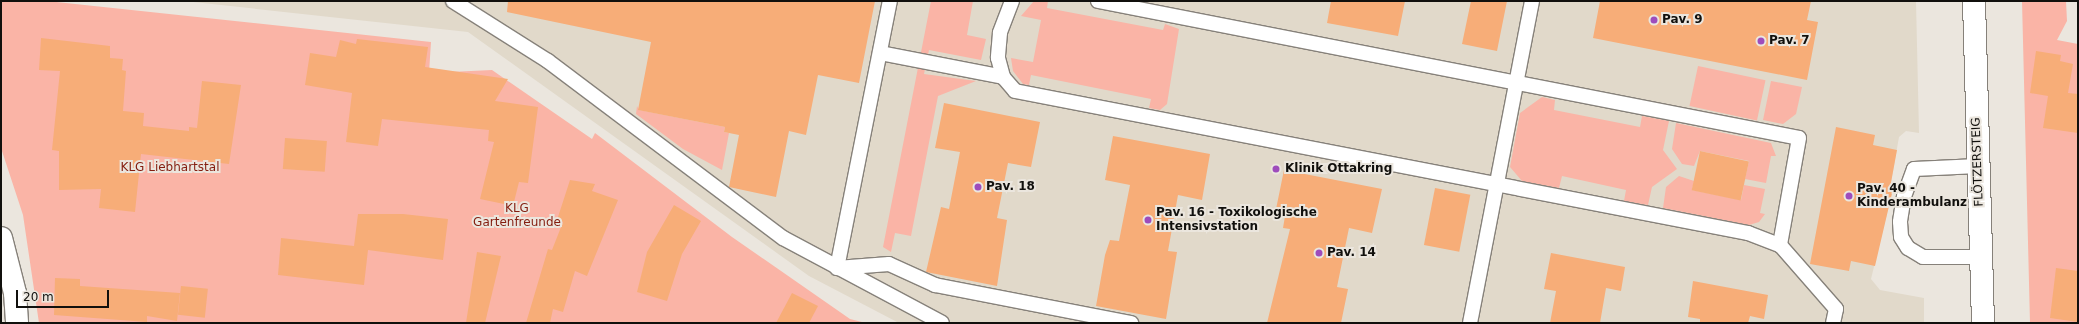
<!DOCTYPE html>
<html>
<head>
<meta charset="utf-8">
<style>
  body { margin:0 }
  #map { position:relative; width:2079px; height:324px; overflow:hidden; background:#ebe6de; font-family:"DejaVu Sans",sans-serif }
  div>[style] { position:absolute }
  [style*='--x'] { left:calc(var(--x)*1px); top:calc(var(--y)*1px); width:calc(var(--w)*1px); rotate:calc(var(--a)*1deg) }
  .built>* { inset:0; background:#e1d9ca }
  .green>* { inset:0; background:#fab4a6; transform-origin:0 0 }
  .building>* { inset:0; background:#f7ad78; transform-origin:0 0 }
  .roads { filter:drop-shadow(1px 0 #86817a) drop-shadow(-1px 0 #86817a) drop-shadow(0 1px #86817a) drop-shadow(0 -1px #86817a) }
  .lane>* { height:14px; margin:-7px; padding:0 7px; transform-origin:7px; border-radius:7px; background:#fff }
  .secondary>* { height:22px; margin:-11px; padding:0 11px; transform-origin:11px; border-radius:11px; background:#fff }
  .dots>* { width:11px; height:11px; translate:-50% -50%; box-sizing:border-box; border:2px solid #ebe6de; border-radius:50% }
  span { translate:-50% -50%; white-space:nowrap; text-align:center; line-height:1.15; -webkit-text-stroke:4px #ebe6de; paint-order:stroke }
  .poi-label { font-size:12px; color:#11100d; font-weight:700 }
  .left { translate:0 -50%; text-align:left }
  .street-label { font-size:12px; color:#11100d }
  .park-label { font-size:12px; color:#841d0f }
  .frame { position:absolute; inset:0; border:2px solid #11100d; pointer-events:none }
  .scale { position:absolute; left:16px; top:290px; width:93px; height:18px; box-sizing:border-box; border:2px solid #11100d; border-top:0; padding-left:5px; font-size:12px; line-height:14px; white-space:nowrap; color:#11100d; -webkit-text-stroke:3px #ebe6de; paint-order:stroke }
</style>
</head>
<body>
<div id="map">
  <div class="built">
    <i style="clip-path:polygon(184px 1px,1916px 1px,1919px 133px,1906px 131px,1899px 137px,1890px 188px,1893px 189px,1871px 279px,1880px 290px,1924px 298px,1924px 323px,899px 323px,809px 276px,468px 32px)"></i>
  </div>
  <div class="green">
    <i style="clip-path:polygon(1px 1px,47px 1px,431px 42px,429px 73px,492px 70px,592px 139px,595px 133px,732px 237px,850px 319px,866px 323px,39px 323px,23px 215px,1px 148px)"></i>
    <i style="clip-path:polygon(931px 1px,973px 1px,967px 35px,986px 39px,981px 60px,929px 50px,924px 74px,976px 81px,938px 96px,911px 236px,895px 233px,891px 252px,883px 247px)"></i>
    <i style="clip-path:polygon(1034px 1px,1048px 1px,1047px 8px,1163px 30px,1165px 24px,1179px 29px,1167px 104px,1160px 110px,1149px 108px,1151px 99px,1031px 75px,1029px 85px,1023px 84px,1013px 71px,1011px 58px,1033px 62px,1041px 20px,1021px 16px)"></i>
    <i style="clip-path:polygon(2022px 1px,2066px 1px,2067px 21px,2057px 40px,2078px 44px,2078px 323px,2030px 323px)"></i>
    <i style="left:1698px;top:66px;width:69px;height:41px;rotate:12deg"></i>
    <i style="clip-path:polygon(1771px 81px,1802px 87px,1796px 114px,1783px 124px,1763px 120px)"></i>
    <i style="clip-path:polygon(1542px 97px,1555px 100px,1554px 110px,1640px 127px,1642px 116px,1669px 121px,1663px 150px,1677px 169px,1652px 187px,1648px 205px,1624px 201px,1626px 190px,1562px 176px,1559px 188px,1522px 181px,1510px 167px,1520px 113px)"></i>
    <i style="clip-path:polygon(637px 106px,639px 110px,725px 127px,724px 132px,729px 133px,722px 170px,683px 149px,636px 114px)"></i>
    <i style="clip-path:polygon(1676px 123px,1771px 143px,1776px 156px,1771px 156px,1766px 183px,1745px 179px,1749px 161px,1700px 151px,1694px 166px,1682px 164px,1672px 149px)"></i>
    <i style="clip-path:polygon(1679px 176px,1694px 181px,1692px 190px,1741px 200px,1744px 185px,1765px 189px,1760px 213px,1765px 214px,1759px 222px,1749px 225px,1663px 208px,1666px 187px)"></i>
  </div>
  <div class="building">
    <i style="clip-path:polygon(508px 1px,875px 1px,859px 83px,818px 75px,806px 135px,789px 131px,776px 197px,729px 187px,739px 135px,724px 132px,725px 127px,638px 110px,651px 42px,507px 12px)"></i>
    <i style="clip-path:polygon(1331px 1px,1405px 1px,1398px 36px,1327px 23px)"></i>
    <i style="clip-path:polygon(1471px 1px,1507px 1px,1497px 51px,1462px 44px)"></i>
    <i style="clip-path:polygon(1600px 1px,1811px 1px,1807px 20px,1818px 22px,1807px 80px,1593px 38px)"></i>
    <i style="clip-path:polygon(41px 38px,110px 46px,110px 58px,123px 59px,122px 70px,126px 71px,123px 111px,144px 113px,143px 126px,189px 131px,189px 127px,197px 128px,202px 81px,241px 85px,229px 164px,141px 154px,135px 212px,99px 208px,101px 189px,59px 190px,59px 151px,52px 150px,60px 71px,39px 70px)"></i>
    <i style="clip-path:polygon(357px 39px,428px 47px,425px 67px,508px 79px,495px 101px,538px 107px,528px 183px,519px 182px,513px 206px,480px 199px,494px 142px,488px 141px,489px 130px,382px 119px,378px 146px,346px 142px,352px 93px,305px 85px,310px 53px,336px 57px,340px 40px,356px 44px)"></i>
    <i style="clip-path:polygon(2036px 51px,2061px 55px,2060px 61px,2073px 64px,2068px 93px,2078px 94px,2078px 133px,2043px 128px,2048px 96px,2030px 93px)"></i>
    <i style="clip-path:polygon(944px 103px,1040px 122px,1031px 167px,1008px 163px,997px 218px,1007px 220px,997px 286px,926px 272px,941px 207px,949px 209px,960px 152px,935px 148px)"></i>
    <i style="clip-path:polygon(1836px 127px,1875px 135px,1873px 145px,1897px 150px,1890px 188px,1893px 189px,1875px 266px,1851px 261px,1849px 271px,1810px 264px)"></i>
    <i style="clip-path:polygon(1113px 136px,1210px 154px,1202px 200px,1178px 195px,1168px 251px,1177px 252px,1166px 319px,1096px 306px,1105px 255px,1110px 240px,1119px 241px,1130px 185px,1105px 180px)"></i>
    <i style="left:285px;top:138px;width:42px;height:31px;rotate:4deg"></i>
    <i style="left:1700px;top:151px;width:50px;height:40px;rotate:12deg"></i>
    <i style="clip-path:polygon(1284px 170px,1382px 189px,1372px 233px,1349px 228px,1337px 287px,1348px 289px,1341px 323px,1267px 323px,1290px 229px,1283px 228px,1285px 216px,1275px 214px)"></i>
    <i style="clip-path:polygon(570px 180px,595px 184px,592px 191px,618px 200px,587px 276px,575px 271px,563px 312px,553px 309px,550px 323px,526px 323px,548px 249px,552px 250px,563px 222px,557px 220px)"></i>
    <i style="left:1435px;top:188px;width:36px;height:58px;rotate:11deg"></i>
    <i style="clip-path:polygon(674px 205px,701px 221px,682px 254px,667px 301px,637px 292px,647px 252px)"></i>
    <i style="clip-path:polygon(358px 214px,403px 214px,448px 219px,443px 260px,368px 250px,364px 285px,278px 275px,281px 238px,354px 246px)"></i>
    <i style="clip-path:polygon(477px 252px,501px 256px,485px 323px,466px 323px)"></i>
    <i style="clip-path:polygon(1551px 253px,1625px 267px,1621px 291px,1606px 288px,1600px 323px,1550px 323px,1556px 291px,1544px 289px)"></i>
    <i style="clip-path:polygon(2056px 268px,2078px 271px,2078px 322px,2050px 318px)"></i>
    <i style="clip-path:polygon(55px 278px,80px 279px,80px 286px,180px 293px,177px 321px,147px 316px,147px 322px,54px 315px)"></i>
    <i style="clip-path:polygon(1693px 281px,1768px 295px,1764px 319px,1750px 316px,1748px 323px,1700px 323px,1700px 319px,1688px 317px)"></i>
    <i style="left:181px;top:286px;width:27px;height:29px;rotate:6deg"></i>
    <i style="clip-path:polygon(792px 293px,818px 306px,809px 323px,776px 323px)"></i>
  </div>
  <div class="roads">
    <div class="lane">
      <i style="--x:453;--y:1;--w:112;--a:32.3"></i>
      <i style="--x:548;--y:61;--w:294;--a:37"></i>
      <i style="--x:783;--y:238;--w:180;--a:28.1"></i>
      <i style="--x:1012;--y:1;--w:34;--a:111"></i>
      <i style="--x:1000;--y:33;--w:25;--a:95"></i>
      <i style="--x:998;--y:58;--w:20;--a:75"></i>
      <i style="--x:1003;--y:77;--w:18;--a:49"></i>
      <i style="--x:1015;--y:91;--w:747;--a:10.96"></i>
      <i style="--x:1748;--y:233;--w:34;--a:21"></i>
      <i style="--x:1780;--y:245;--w:85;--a:48.8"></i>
      <i style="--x:1836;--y:309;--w:14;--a:102"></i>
      <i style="--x:1098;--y:1;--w:714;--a:11.06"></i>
      <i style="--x:1799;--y:138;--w:109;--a:100.1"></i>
      <i style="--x:880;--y:53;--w:125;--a:11"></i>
      <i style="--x:1978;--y:166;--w:64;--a:177.3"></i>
      <i style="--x:1914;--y:169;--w:29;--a:110"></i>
      <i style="--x:1904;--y:196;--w:26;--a:99"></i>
      <i style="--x:1900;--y:222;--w:15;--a:86"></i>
      <i style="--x:1901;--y:237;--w:13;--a:58"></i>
      <i style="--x:1908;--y:248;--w:17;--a:31"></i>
      <i style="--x:1923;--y:257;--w:58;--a:0"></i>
      <i style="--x:837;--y:268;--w:52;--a:-4.4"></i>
      <i style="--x:889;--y:264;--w:51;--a:24.5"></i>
      <i style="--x:935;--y:285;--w:200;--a:11"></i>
      <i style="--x:837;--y:268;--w:272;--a:-78.8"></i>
      <i style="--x:1470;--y:323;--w:328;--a:-79.1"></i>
    </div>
    <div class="secondary">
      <i style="--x:1974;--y:1;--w:322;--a:88.4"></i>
      <i style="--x:1;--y:238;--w:57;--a:75.7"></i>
      <i style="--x:15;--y:293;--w:30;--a:86"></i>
    </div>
  </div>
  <div class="dots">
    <i style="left:1654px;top:20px;background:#9e4cbc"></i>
    <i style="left:1761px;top:41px;background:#9e4cbc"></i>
    <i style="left:1276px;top:169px;background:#9e4cbc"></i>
    <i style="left:978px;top:187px;background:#9e4cbc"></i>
    <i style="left:1849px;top:196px;background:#9e4cbc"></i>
    <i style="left:1148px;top:220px;background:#9e4cbc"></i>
    <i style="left:1319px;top:253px;background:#9e4cbc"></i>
  </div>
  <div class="poi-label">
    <span class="left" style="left:1662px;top:20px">Pav. 9</span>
    <span class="left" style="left:1769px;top:41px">Pav. 7</span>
    <span class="left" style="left:1285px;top:169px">Klinik Ottakring</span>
    <span class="left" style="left:986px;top:187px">Pav. 18</span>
    <span class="left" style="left:1857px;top:196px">Pav. 40 -<br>Kinderambulanz</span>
    <span class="left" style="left:1156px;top:220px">Pav. 16 - Toxikologische<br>Intensivstation</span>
    <span class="left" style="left:1327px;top:253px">Pav. 14</span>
  </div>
  <div class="street-label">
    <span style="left:1978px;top:162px;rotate:-92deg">FLÖTZERSTEIG</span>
  </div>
  <div class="park-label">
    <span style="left:170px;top:168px">KLG Liebhartstal</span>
    <span style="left:517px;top:216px">KLG<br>Gartenfreunde</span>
  </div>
  <div class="frame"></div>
  <div class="scale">20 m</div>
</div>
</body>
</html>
